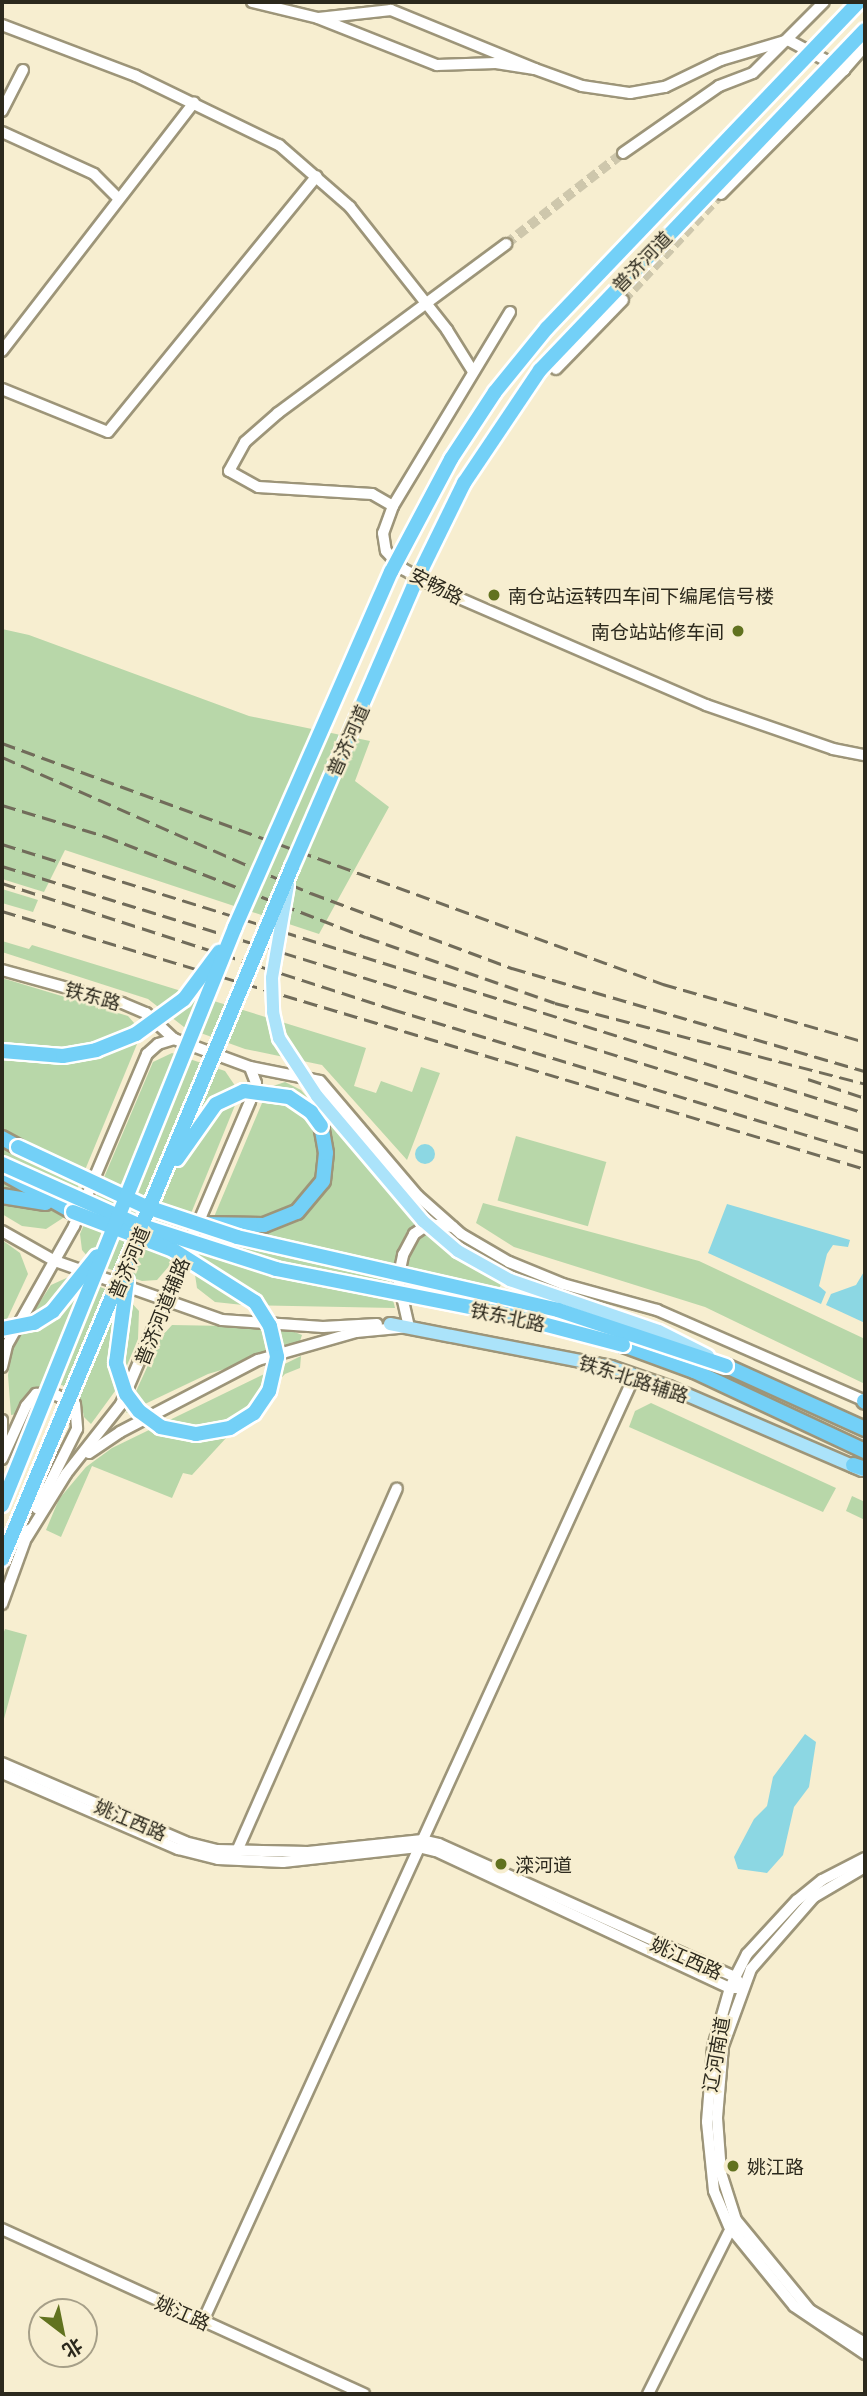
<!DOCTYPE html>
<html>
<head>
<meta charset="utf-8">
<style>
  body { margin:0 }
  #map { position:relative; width:867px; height:2396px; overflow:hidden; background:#f7eed0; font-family:Georgia,"Noto Sans SC",serif }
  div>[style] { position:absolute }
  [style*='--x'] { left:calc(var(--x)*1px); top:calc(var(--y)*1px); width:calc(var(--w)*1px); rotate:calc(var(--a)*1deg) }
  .green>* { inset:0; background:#b8d7a9; transform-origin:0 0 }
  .water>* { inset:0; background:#8cd7e3 }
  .round { border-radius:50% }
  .minor-tunnel>* { height:10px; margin-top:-5px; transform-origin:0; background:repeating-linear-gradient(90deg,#cec7ac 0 10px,transparent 0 15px) }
  .roads { filter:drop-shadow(2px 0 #9d9579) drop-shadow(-2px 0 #9d9579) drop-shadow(0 2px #9d9579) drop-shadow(0 -2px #9d9579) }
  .minor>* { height:10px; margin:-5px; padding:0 5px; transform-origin:5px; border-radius:5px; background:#fff }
  .major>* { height:12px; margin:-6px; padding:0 6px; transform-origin:6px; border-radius:6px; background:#abe3fa }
  .highway>* { height:14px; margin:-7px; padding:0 7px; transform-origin:7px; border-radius:7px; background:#73d0f7 }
  .rail>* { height:2.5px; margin-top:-1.25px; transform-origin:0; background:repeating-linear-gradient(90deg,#716c5a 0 14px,transparent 0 21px) }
  .bridges { filter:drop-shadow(2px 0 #fff) drop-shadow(-2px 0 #fff) drop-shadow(0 2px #fff) drop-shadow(0 -2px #fff) }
  .major-bridge>* { height:12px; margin:-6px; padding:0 6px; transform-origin:6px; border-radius:6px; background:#abe3fa }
  .highway-bridge>* { height:14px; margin:-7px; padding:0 7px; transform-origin:7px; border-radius:7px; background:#73d0f7 }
  .dots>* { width:19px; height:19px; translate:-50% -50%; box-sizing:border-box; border:4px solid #f7eed0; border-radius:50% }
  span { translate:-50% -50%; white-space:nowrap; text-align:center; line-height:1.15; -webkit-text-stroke:5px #f7eed0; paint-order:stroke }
  .street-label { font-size:19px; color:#2c291d }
  .poi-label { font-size:19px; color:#2c291d }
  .left { translate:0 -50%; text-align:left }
  .right { translate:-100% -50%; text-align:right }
  .frame { position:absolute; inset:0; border:4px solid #2c291d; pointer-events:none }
  .north { position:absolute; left:28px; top:2298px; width:70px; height:70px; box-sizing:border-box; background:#f7eed0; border:2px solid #a69f88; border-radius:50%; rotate:148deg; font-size:19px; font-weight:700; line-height:28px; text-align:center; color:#2c291d }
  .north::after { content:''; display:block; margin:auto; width:24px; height:32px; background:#61721f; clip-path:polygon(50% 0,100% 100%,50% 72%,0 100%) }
</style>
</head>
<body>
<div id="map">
  <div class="green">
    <i style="clip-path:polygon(2px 629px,29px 635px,249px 716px,370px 741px,355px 781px,389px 807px,319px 934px,65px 850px,44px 892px,2px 879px)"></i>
    <i style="clip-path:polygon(2px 889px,38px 900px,33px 912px,2px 903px)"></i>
    <i style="clip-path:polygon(2px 941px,29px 949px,32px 945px,366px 1048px,354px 1086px,376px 1093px,381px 1081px,412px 1092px,421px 1067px,440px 1073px,407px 1160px,322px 1065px,245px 1049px,184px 1027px,148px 999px,2px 952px)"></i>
    <i style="clip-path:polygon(2px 978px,128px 1016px,142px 1032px,66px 1216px,46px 1229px,22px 1226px,2px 1214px)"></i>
    <i style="clip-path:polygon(172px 1053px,225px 1071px,240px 1093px,170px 1265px,157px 1280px,142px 1281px,93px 1263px,82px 1250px,80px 1234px,153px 1062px)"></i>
    <i style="clip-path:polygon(285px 1082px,301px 1090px,417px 1225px,405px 1235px,389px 1283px,395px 1308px,243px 1305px,215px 1302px,197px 1288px,194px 1268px,216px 1212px,265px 1096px,273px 1086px)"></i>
    <i style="left:516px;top:1136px;width:94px;height:67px;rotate:16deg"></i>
    <i style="clip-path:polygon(483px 1203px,699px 1261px,865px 1339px,865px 1384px,705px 1307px,514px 1247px,476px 1223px)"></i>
    <i style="clip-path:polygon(423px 1231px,470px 1267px,502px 1283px,499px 1288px,403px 1269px,410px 1249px)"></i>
    <i style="clip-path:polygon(2px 1240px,20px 1253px,28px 1274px,2px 1330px)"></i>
    <i style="clip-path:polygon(73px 1275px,128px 1299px,139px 1311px,138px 1339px,118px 1387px,91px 1424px,84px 1417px,80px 1398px,62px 1385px,31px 1390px,17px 1414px,11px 1415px,8px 1375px,14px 1341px,51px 1285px)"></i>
    <i style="clip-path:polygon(172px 1325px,282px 1327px,302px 1335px,298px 1347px,208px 1374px,126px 1413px,161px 1337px)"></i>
    <i style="clip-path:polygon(301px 1356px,300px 1368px,285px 1374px,192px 1475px,183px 1473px,172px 1498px,92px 1466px,61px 1537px,46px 1530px,59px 1499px,86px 1467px,112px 1448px)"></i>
    <i style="clip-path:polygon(651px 1403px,836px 1488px,823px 1512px,629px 1427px,635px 1411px)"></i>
    <i style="clip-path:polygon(852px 1496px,865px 1502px,865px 1520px,846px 1511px)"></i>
    <i style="clip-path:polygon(5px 1629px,27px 1635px,2px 1726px,2px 1637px)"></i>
  </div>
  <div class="water">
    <i class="round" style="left:415px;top:1144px;width:20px;height:20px"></i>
    <i style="clip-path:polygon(727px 1204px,850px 1240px,848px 1247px,833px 1245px,827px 1254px,819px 1286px,826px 1292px,821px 1304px,708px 1253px)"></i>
    <i style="clip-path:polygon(865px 1270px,865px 1323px,826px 1305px,831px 1294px,856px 1285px)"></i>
    <i style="clip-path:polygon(805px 1734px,816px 1742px,809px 1787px,794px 1807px,783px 1855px,767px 1873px,738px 1869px,734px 1857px,754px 1819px,767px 1806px,773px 1777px)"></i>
  </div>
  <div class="minor-tunnel">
    <i style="--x:506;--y:244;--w:148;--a:-37.9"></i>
    <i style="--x:623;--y:300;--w:144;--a:-47.2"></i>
  </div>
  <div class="roads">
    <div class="minor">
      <i style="--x:252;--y:2;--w:68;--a:13.6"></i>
      <i style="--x:318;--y:18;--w:128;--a:21.6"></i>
      <i style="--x:437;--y:65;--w:59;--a:-1.9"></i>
      <i style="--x:496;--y:63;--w:39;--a:9"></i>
      <i style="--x:535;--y:69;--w:156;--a:-157.7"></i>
      <i style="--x:391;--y:10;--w:73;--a:173.7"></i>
      <i style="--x:2;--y:25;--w:143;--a:20.8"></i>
      <i style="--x:136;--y:76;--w:159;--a:25.8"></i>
      <i style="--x:279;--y:145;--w:94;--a:41.1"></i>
      <i style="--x:350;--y:207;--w:157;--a:51.7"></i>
      <i style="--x:447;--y:330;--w:47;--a:58"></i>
      <i style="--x:788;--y:40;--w:64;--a:28.2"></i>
      <i style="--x:844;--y:70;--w:32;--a:-49"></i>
      <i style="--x:535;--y:69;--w:50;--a:19.9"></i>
      <i style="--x:582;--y:86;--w:49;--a:8.3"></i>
      <i style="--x:630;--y:93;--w:36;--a:-10"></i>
      <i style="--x:665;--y:87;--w:62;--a:-25.7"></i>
      <i style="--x:721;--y:60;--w:70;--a:-16.6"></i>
      <i style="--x:2;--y:111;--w:46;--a:-62.9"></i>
      <i style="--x:2;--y:132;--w:101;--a:24.5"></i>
      <i style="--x:94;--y:174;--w:35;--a:45"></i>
      <i style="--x:623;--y:153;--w:117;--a:-34.9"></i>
      <i style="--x:719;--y:86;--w:36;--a:-21"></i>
      <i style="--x:753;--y:73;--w:100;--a:-45"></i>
      <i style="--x:721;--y:194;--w:175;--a:-45.2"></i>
      <i style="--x:510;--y:312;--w:227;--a:121.1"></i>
      <i style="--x:393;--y:506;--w:29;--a:110"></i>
      <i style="--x:383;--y:533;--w:18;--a:81"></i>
      <i style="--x:386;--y:551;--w:25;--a:47"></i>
      <i style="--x:403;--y:569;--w:48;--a:28.7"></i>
      <i style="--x:445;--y:592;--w:284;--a:23.4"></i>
      <i style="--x:706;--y:705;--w:134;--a:19.1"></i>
      <i style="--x:833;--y:749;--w:33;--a:11"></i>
      <i style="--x:2;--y:351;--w:314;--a:-52.3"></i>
      <i style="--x:556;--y:369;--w:96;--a:-45.8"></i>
      <i style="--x:2;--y:389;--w:114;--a:22.1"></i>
      <i style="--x:108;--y:432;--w:330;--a:-50.8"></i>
      <i style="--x:393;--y:506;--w:24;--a:-150"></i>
      <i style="--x:372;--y:494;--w:114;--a:-176.5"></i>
      <i style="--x:258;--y:487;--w:33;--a:-151"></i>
      <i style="--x:229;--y:471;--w:33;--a:-61"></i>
      <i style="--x:245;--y:442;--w:44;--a:-41.3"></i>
      <i style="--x:278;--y:413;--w:284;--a:-36.5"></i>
      <i style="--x:2;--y:970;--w:124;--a:15.4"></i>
      <i style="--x:122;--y:1003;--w:26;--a:23"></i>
      <i style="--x:146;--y:1013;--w:38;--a:43"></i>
      <i style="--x:174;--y:1039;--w:81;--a:20.2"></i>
      <i style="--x:250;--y:1067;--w:71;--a:11.3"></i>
      <i style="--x:320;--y:1081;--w:151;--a:49.6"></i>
      <i style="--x:418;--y:1196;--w:57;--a:41.5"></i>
      <i style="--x:461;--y:1234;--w:56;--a:30.3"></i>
      <i style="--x:509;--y:1262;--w:58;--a:22.2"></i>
      <i style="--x:563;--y:1284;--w:98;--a:15.5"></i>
      <i style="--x:657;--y:1310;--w:227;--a:23.6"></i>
      <i style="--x:2;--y:1231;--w:61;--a:29.5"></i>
      <i style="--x:55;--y:1261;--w:177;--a:19.5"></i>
      <i style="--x:222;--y:1320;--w:101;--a:4"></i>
      <i style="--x:323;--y:1327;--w:54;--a:-3.2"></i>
      <i style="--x:2;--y:1367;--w:23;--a:-77"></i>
      <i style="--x:7;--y:1345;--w:137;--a:-60.6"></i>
      <i style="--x:74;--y:1226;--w:187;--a:-67"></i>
      <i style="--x:147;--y:1054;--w:15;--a:-42"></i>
      <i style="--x:158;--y:1044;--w:17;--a:-17"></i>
      <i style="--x:2;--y:1420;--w:22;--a:90"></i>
      <i style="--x:89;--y:1453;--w:37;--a:-34"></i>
      <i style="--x:120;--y:1432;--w:156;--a:-27.6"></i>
      <i style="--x:258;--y:1360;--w:102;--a:-15.9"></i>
      <i style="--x:356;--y:1332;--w:53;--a:-5.4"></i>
      <i style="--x:409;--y:1327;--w:49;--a:-102.9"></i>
      <i style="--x:398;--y:1279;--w:25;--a:-78"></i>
      <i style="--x:403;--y:1255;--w:24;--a:-62"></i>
      <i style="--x:414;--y:1234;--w:18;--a:-34"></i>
      <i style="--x:429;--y:1224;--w:24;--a:7"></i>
      <i style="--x:2;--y:1459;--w:58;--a:-65.6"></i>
      <i style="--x:26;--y:1406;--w:16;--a:-50"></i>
      <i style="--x:36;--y:1394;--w:16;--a:-4"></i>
      <i style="--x:52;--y:1393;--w:25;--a:26"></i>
      <i style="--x:75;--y:1404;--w:25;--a:85"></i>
      <i style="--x:77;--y:1429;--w:89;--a:116.6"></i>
      <i style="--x:27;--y:1537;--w:74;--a:-58.2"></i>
      <i style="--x:66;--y:1474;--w:89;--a:-51.8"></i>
      <i style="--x:121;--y:1404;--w:329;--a:-66.9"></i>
      <i style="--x:250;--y:1101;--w:19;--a:-72"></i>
      <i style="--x:256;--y:1083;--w:17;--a:-111"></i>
      <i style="--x:2;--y:1604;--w:79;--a:-70"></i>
      <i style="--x:2;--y:1763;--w:199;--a:23.3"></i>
      <i style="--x:185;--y:1842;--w:33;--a:14"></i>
      <i style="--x:217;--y:1850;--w:91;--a:1.3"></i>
      <i style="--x:308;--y:1852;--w:115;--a:-6"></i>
      <i style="--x:422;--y:1840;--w:17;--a:13"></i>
      <i style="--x:439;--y:1844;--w:325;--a:24.2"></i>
      <i style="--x:735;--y:1977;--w:14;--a:54"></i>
      <i style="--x:2;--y:1773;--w:192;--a:23.4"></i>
      <i style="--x:178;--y:1849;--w:41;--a:14"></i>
      <i style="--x:218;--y:1859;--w:65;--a:2.6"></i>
      <i style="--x:283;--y:1862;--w:136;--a:-6.3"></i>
      <i style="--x:418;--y:1847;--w:18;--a:13"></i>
      <i style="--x:436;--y:1851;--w:324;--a:25"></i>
      <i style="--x:730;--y:1988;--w:13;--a:0"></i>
      <i style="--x:237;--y:1851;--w:396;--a:-66.2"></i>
      <i style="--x:865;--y:1858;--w:48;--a:152.9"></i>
      <i style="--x:822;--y:1880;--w:32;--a:141"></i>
      <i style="--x:797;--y:1900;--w:74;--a:132.8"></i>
      <i style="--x:747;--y:1954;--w:38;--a:117"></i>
      <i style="--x:730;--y:1988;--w:61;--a:106.1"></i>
      <i style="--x:713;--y:2047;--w:75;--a:94.6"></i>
      <i style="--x:707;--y:2122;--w:69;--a:84.2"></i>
      <i style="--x:714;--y:2191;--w:38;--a:67"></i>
      <i style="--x:729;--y:2226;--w:103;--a:50.9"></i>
      <i style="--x:794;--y:2306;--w:86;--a:34.1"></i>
      <i style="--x:865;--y:1867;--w:59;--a:149.5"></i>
      <i style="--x:814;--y:1897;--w:96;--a:131.2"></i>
      <i style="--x:751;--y:1969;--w:82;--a:110"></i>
      <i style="--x:723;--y:2046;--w:72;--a:94.8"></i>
      <i style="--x:717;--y:2118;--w:55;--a:85.8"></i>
      <i style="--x:721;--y:2173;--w:49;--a:72.3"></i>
      <i style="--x:736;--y:2220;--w:117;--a:50.6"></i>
      <i style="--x:810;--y:2310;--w:64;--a:31"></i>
      <i style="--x:2;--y:2229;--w:398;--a:24.5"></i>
      <i style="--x:203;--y:2321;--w:1040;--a:-65.46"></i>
      <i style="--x:648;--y:2394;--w:192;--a:-63.4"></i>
    </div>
    <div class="major">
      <i style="--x:390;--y:1324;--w:225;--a:11"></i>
      <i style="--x:611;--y:1367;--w:61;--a:19"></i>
      <i style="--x:669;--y:1387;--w:210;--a:23.3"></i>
    </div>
    <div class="highway">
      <i style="--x:2;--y:1138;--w:18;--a:29"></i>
      <i style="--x:2;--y:1172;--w:81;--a:29.4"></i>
      <i style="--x:2;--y:1196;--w:44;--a:9.2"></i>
      <i style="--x:202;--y:1224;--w:62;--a:0.9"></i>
      <i style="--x:264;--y:1225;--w:35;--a:-22"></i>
      <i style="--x:297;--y:1212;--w:40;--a:-50"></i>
      <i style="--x:323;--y:1181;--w:28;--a:-84"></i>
      <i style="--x:326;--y:1153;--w:27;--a:-100"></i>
      <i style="--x:623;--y:1345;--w:76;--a:20.1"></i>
      <i style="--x:694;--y:1371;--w:189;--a:25.1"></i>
      <i style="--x:726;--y:1366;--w:153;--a:24.4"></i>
      <i style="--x:864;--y:1401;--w:1;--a:45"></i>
      <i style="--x:853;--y:1465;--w:13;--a:18"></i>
    </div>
  </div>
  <div class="rail">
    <i style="--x:2;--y:743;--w:704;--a:20.03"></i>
    <i style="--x:663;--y:984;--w:210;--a:16"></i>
    <i style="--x:2;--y:757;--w:338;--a:23.8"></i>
    <i style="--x:311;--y:893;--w:215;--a:20.5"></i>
    <i style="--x:512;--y:968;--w:368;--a:16.3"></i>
    <i style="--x:2;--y:805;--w:108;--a:16.8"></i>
    <i style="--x:105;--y:836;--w:280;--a:21.2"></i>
    <i style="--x:366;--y:937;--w:200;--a:19.2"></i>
    <i style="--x:555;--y:1003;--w:320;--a:14.6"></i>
    <i style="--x:2;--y:844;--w:904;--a:17.31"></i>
    <i style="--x:2;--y:866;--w:903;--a:17.13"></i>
    <i style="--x:2;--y:883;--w:410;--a:17.9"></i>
    <i style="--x:392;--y:1009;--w:494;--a:16.9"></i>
    <i style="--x:2;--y:911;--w:901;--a:16.64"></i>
    <i style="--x:808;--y:1079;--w:60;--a:18.4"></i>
  </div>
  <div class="bridges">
    <div class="major-bridge">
      <i style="--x:288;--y:885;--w:94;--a:99.8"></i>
      <i style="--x:272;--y:978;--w:34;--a:88"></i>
      <i style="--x:273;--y:1012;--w:27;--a:77"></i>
      <i style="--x:279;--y:1038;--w:69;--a:56.8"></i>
      <i style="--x:317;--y:1096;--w:164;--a:49.7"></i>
      <i style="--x:423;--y:1221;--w:46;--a:40.6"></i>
      <i style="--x:458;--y:1251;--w:60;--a:29.1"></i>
      <i style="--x:510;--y:1280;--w:157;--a:18.9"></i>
      <i style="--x:659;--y:1331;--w:55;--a:27"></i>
    </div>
    <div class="highway-bridge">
      <i style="--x:2;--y:1051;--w:61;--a:4.7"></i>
      <i style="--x:63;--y:1056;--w:34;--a:-10"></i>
      <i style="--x:96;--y:1050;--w:43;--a:-21.8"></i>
      <i style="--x:136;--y:1034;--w:59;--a:-36.1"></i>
      <i style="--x:184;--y:999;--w:59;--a:-53.3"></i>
      <i style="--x:18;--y:1147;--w:139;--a:25.1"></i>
      <i style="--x:144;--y:1206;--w:98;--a:18.4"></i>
      <i style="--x:237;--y:1237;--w:329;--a:12.8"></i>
      <i style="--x:558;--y:1310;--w:177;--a:18.4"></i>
      <i style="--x:177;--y:1159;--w:67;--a:-54.7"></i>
      <i style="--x:216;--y:1104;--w:31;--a:-25"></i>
      <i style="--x:244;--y:1091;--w:45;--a:7.6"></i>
      <i style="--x:289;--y:1097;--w:27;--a:34"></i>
      <i style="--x:311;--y:1112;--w:17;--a:54"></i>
      <i style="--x:2;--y:1164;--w:147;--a:24.1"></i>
      <i style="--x:136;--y:1224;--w:147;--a:17.8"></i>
      <i style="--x:276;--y:1269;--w:233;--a:11.1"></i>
      <i style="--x:505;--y:1314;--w:122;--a:14.7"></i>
      <i style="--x:73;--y:1212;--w:107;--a:20.8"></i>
      <i style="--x:173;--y:1250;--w:97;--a:32.4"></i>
      <i style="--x:255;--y:1302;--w:28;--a:58"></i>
      <i style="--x:270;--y:1326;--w:32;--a:77"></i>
      <i style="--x:277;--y:1357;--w:35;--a:103"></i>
      <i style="--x:269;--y:1391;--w:27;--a:124"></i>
      <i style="--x:254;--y:1413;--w:28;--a:148"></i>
      <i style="--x:230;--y:1428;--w:35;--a:170"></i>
      <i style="--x:196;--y:1434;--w:36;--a:-169"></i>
      <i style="--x:161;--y:1427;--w:27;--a:-144"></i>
      <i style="--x:139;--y:1411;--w:21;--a:-127"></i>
      <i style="--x:126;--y:1394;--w:33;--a:-108"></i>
      <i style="--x:116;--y:1363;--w:83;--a:-82.4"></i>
      <i style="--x:2;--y:1329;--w:33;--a:-11"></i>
      <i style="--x:34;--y:1323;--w:22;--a:-32"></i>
      <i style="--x:53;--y:1311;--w:70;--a:-51.3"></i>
      <i style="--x:2;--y:1505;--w:623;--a:-68.04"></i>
      <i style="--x:235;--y:927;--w:388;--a:-66.3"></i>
      <i style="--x:391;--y:572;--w:128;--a:-62"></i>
      <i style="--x:451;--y:459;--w:80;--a:-56.7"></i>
      <i style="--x:495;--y:392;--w:82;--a:-50.9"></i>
      <i style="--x:547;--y:328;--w:451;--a:-46.3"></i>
      <i style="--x:2;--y:1559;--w:750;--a:-67.26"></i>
      <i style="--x:292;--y:867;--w:307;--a:-66.6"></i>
      <i style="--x:414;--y:585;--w:114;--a:-63.9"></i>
      <i style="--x:464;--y:483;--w:136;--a:-56.1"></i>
      <i style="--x:540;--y:370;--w:470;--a:-46.3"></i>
    </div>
  </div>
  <div class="dots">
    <i style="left:494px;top:595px;background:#61721f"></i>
    <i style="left:738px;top:631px;background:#61721f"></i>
    <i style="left:501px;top:1864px;background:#61721f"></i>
    <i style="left:733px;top:2166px;background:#61721f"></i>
  </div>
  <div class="street-label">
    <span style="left:641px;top:261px;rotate:-46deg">普济河道</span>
    <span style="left:437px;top:585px;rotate:27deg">安畅路</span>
    <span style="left:347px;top:740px;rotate:-66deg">普济河道</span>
    <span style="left:93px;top:995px;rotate:16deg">铁东路</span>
    <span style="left:128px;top:1262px;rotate:-67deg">普济河道</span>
    <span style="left:161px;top:1311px;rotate:-68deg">普济河道辅路</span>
    <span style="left:508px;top:1316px;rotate:12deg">铁东北路</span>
    <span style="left:634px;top:1378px;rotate:18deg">铁东北路辅路</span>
    <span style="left:131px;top:1819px;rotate:23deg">姚江西路</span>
    <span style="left:687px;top:1957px;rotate:24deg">姚江西路</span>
    <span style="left:715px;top:2054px;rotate:-80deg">辽河南道</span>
    <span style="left:183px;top:2312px;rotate:24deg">姚江路</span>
  </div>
  <div class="poi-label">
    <span class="left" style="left:508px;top:595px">南仓站运转四车间下编尾信号楼</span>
    <span class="right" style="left:724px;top:631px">南仓站站修车间</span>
    <span class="left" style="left:515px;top:1864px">滦河道</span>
    <span class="left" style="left:747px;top:2166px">姚江路</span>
  </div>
  <div class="frame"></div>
  <div class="north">北</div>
</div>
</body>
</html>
